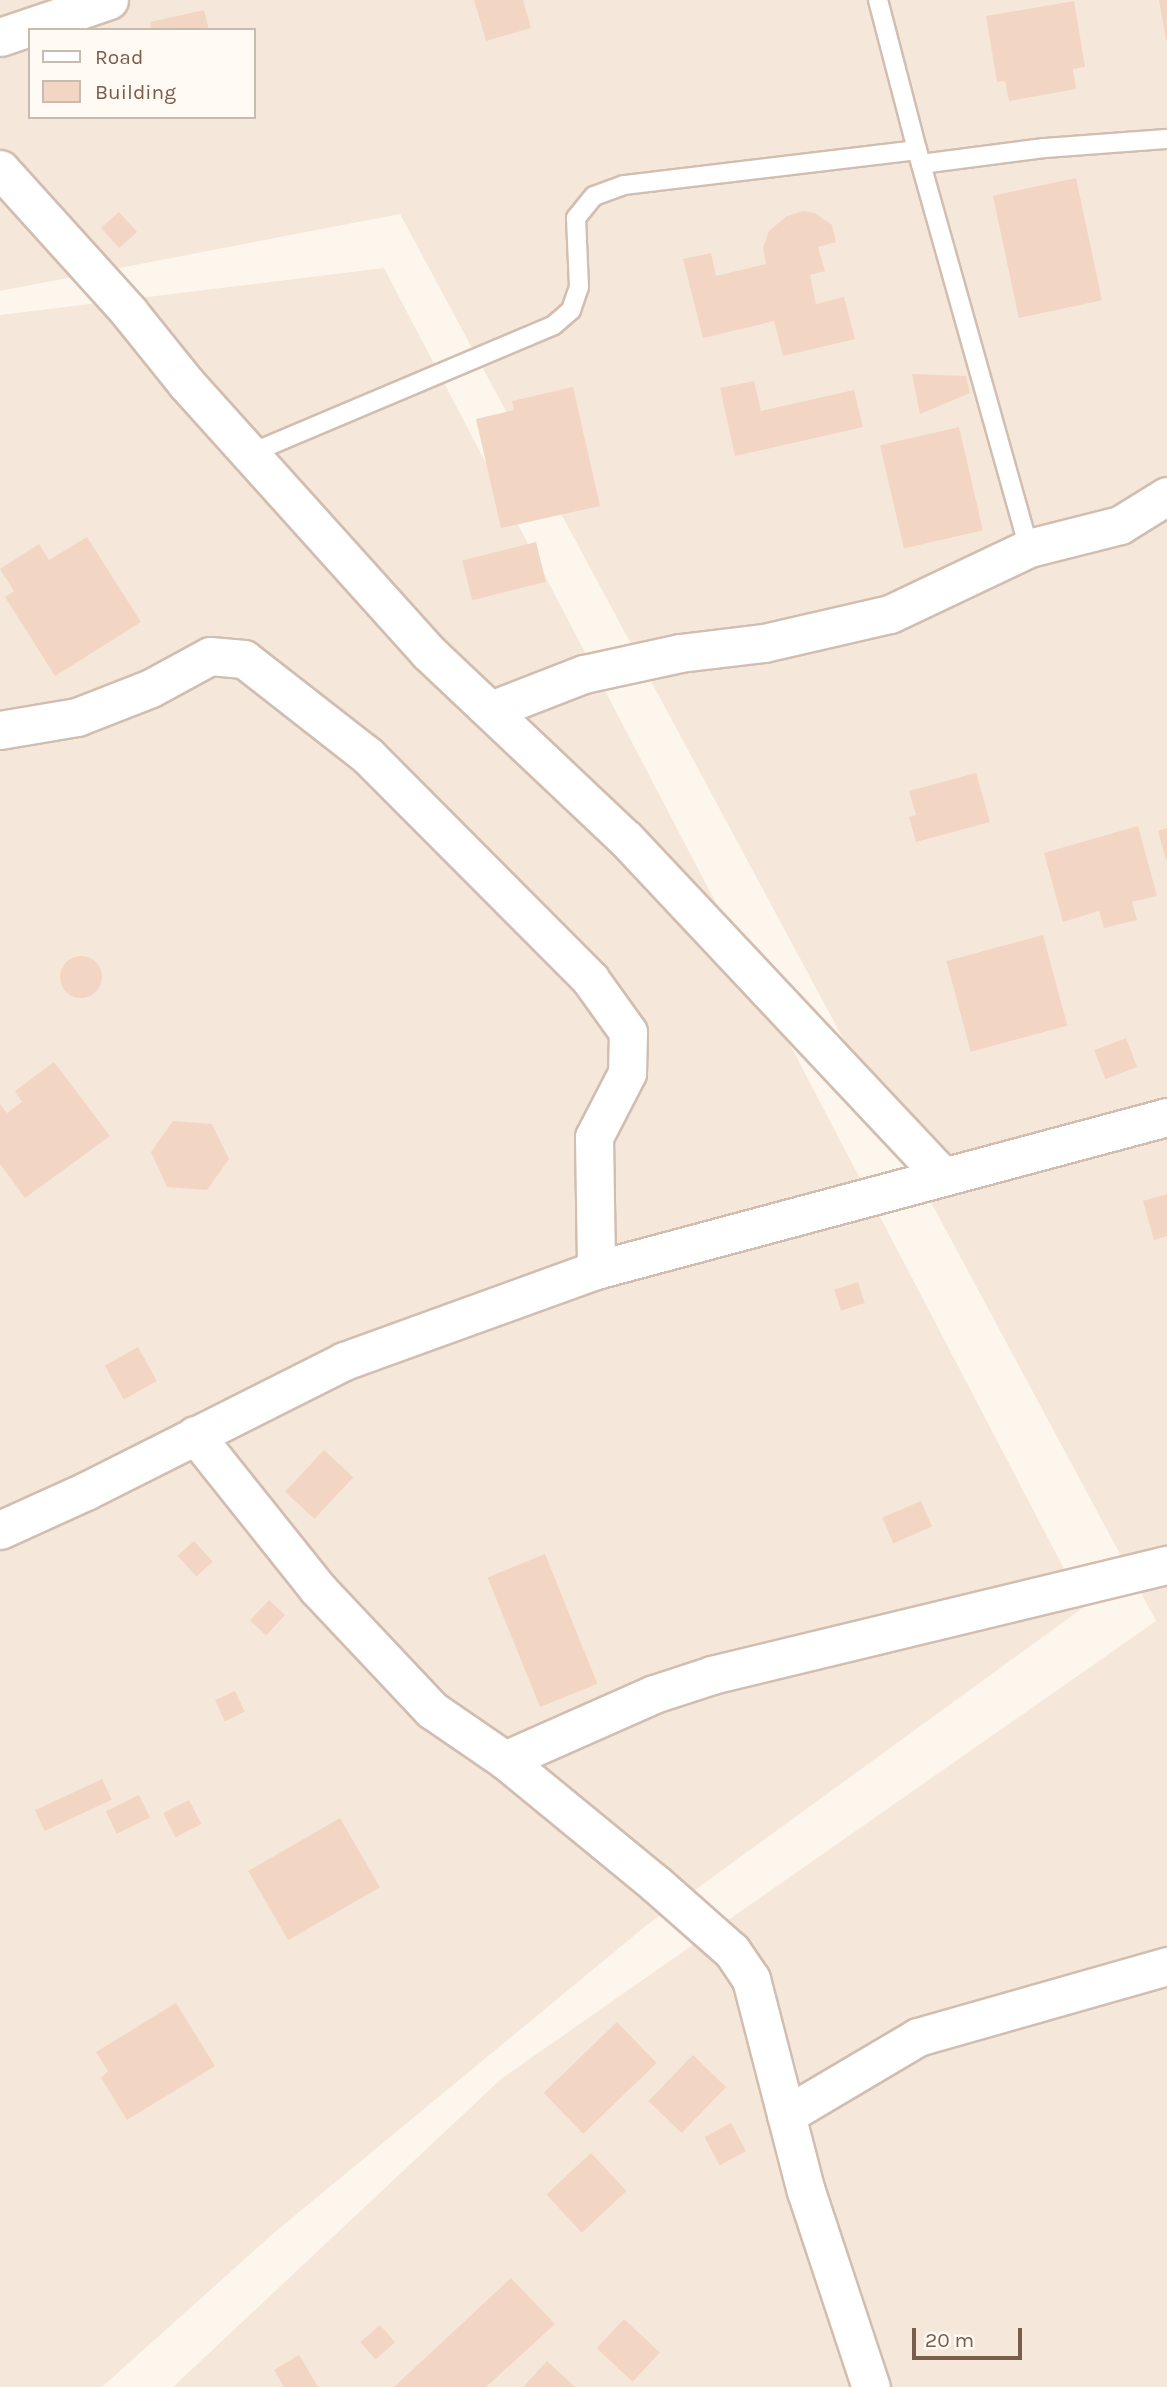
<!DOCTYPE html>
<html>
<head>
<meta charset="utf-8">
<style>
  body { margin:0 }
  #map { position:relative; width:1167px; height:2387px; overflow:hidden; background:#fdf6ec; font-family:Karla,sans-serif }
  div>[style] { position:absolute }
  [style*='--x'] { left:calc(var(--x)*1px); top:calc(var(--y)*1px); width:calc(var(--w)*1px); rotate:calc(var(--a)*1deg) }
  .residential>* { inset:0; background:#f5e8da }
  .building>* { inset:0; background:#f3d5c3; transform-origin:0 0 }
  .round { border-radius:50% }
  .roads { filter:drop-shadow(2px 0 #d1beb0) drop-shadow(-2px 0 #d1beb0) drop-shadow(0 2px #d1beb0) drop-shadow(0 -2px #d1beb0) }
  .lane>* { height:18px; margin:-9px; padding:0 9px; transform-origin:9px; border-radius:9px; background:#fff }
  .street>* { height:37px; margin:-18.5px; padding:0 18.5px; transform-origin:18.5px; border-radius:18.5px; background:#fff }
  span { translate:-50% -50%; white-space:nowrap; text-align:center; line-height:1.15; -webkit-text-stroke:7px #fffaf3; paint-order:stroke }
  .legend { position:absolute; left:28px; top:28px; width:228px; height:91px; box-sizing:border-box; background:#fffaf3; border:2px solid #cabbb1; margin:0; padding:9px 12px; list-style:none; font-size:21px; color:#7a5c4d }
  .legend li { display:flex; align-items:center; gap:14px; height:35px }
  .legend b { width:35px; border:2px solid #cabbb1 }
  .scale { position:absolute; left:912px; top:2328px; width:110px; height:32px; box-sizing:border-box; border:4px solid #7a5c4d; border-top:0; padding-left:9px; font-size:21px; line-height:24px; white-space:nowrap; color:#7a5c4d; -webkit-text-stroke:5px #fffaf3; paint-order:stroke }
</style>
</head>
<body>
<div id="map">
  <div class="residential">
    <i style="clip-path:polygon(evenodd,0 0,1167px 0,1167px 2387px,173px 2387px,501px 2079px,1156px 1621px,400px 214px,0 291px,0 0,30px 30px,254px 30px,254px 117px,30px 117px,30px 30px)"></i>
    <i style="clip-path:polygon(384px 268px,1084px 1607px,647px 1925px,275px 2232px,102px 2387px,0 2387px,0 315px)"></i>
  </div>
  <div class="building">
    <i style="clip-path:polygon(474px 0,523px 0,531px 28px,486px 41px)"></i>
    <i style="clip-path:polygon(1159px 0,1167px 0,1167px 40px,1166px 40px)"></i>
    <i style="clip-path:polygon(1074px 1px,1085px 67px,1073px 69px,1076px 89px,1009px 101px,1005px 81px,997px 82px,986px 16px)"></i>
    <i style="clip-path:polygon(204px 10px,209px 30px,151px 30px,150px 22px)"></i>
    <i style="left:1076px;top:178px;width:125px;height:85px;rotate:78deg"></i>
    <i style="clip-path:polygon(803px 211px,815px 213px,832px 225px,836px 242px,818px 247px,825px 271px,810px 275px,816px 304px,844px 297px,855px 339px,783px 356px,774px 321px,703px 338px,683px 259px,711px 253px,716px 276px,766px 264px,763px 248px,769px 231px,787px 216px)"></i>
    <i style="left:119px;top:212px;width:27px;height:24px;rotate:48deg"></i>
    <i style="clip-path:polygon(912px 374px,966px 376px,970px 393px,920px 414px)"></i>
    <i style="clip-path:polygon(754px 381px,761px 411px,854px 390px,863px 427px,735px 456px,720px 388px)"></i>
    <i style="clip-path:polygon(573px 387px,600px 506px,501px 528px,476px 419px,514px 410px,512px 401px)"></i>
    <i style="left:959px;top:427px;width:106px;height:81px;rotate:77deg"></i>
    <i style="clip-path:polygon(87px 537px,141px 622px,55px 676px,5px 597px,14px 591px,0 569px,39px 544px,49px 560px)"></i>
    <i style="left:536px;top:542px;width:41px;height:76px;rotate:76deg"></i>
    <i style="clip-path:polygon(976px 773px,990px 822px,916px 842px,909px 817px,916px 815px,909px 791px)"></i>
    <i style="clip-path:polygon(1138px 826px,1157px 896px,1132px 902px,1137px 920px,1104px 928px,1099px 911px,1063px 922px,1044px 853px)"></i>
    <i style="clip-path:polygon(1167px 828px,1167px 859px,1166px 860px,1158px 831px)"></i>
    <i style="left:1043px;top:935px;width:94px;height:100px;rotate:75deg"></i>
    <i class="round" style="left:60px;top:956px;width:42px;height:42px"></i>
    <i style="left:1126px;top:1038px;width:31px;height:34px;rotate:69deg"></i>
    <i style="clip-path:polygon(54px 1062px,110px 1136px,25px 1198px,0 1164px,0 1104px,7px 1113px,22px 1102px,15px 1091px)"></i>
    <i style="clip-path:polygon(173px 1121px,212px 1124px,229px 1159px,207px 1190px,167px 1187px,151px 1152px)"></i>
    <i style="clip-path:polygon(1167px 1194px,1167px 1236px,1154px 1240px,1143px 1201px)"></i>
    <i style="left:858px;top:1282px;width:22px;height:25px;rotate:72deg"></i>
    <i style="left:138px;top:1347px;width:39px;height:38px;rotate:61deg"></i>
    <i style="left:324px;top:1450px;width:40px;height:57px;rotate:43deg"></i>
    <i style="left:921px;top:1501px;width:28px;height:42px;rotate:67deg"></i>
    <i style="left:194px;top:1541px;width:28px;height:22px;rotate:48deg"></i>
    <i style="left:545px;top:1554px;width:140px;height:62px;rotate:68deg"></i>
    <i style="left:269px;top:1600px;width:22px;height:28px;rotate:43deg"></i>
    <i style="left:235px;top:1691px;width:23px;height:22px;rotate:65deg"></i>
    <i style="left:102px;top:1779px;width:23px;height:74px;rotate:65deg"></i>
    <i style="left:139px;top:1795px;width:25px;height:37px;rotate:64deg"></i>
    <i style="left:189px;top:1800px;width:27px;height:29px;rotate:63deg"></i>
    <i style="left:340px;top:1818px;width:80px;height:106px;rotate:60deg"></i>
    <i style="clip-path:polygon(176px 2003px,215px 2066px,127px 2120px,101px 2078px,108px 2071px,96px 2052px)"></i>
    <i style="left:617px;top:2022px;width:57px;height:102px;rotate:46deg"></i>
    <i style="left:693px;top:2055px;width:46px;height:64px;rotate:44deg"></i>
    <i style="left:731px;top:2123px;width:32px;height:30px;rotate:62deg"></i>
    <i style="left:591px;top:2153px;width:52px;height:61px;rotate:47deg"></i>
    <i style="clip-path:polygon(511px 2278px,555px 2324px,486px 2387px,394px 2387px)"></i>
    <i style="left:624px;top:2319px;width:49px;height:40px;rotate:43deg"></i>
    <i style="left:380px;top:2325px;width:23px;height:26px;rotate:49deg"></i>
    <i style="clip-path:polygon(299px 2355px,318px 2387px,284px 2387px,274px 2370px)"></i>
    <i style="clip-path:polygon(547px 2361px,575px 2387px,523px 2387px)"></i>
  </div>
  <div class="roads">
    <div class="lane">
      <i style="--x:878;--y:0;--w:155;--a:75.4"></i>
      <i style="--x:917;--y:150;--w:413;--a:74.3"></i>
      <i style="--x:921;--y:164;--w:124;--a:-7.4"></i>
      <i style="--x:1044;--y:148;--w:123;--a:-4.2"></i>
      <i style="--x:249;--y:454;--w:331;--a:-22.9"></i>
      <i style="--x:554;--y:325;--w:23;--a:-41"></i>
      <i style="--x:571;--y:310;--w:24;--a:-71"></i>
      <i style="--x:579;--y:287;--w:69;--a:-92.5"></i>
      <i style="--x:576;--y:218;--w:28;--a:-51"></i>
      <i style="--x:594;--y:196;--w:32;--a:-20"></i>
      <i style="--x:624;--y:185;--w:295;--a:-6.8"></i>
    </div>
    <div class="street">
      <i style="--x:0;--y:37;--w:115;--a:-18.7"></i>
      <i style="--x:0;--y:169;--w:193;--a:47.9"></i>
      <i style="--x:129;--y:312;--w:91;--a:51.2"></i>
      <i style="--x:186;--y:383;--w:362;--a:48"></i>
      <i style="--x:428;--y:652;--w:272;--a:43.4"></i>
      <i style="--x:626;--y:839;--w:463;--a:46.8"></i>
      <i style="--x:491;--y:710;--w:100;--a:-21.2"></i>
      <i style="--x:584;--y:674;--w:98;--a:-12.3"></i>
      <i style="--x:680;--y:653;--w:85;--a:-6.8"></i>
      <i style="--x:764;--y:643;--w:129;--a:-13"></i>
      <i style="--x:890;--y:614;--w:154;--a:-25.4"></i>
      <i style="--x:1029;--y:548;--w:94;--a:-14.2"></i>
      <i style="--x:1120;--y:525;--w:55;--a:-31.7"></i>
      <i style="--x:0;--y:730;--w:78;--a:-9.6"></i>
      <i style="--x:77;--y:717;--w:79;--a:-21.4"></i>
      <i style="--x:151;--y:688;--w:67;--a:-28.5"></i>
      <i style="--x:210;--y:656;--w:34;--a:5"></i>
      <i style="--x:244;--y:659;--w:157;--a:38"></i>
      <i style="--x:368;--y:756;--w:315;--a:45.1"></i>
      <i style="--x:590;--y:979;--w:65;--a:54.4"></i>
      <i style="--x:628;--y:1032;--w:41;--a:91.4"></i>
      <i style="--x:627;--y:1073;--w:72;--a:117.3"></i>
      <i style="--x:594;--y:1137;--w:133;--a:89.1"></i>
      <i style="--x:195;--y:1435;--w:196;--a:51.4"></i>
      <i style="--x:317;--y:1588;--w:168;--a:46.7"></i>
      <i style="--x:432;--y:1710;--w:88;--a:34.4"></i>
      <i style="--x:505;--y:1760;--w:195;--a:39.4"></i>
      <i style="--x:656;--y:1884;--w:101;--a:41.4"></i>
      <i style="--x:732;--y:1951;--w:34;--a:56"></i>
      <i style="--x:751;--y:1979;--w:219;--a:75.5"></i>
      <i style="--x:806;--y:2191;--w:206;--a:71.7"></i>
      <i style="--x:0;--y:1530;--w:94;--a:-24.4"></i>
      <i style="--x:86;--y:1491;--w:289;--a:-26.7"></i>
      <i style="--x:344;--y:1361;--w:268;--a:-19.9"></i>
      <i style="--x:596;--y:1270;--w:591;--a:-15"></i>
      <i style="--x:505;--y:1760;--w:163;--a:-23.9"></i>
      <i style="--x:654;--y:1694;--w:61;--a:-18.1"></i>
      <i style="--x:712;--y:1675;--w:468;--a:-13.6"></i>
      <i style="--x:786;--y:2115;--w:153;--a:-30.6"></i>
      <i style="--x:918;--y:2037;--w:259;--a:-15.9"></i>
    </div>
  </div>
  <ul class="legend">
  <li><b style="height:9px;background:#fff"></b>Road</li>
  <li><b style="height:19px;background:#f3d5c3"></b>Building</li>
  </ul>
  <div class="scale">20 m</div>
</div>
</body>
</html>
